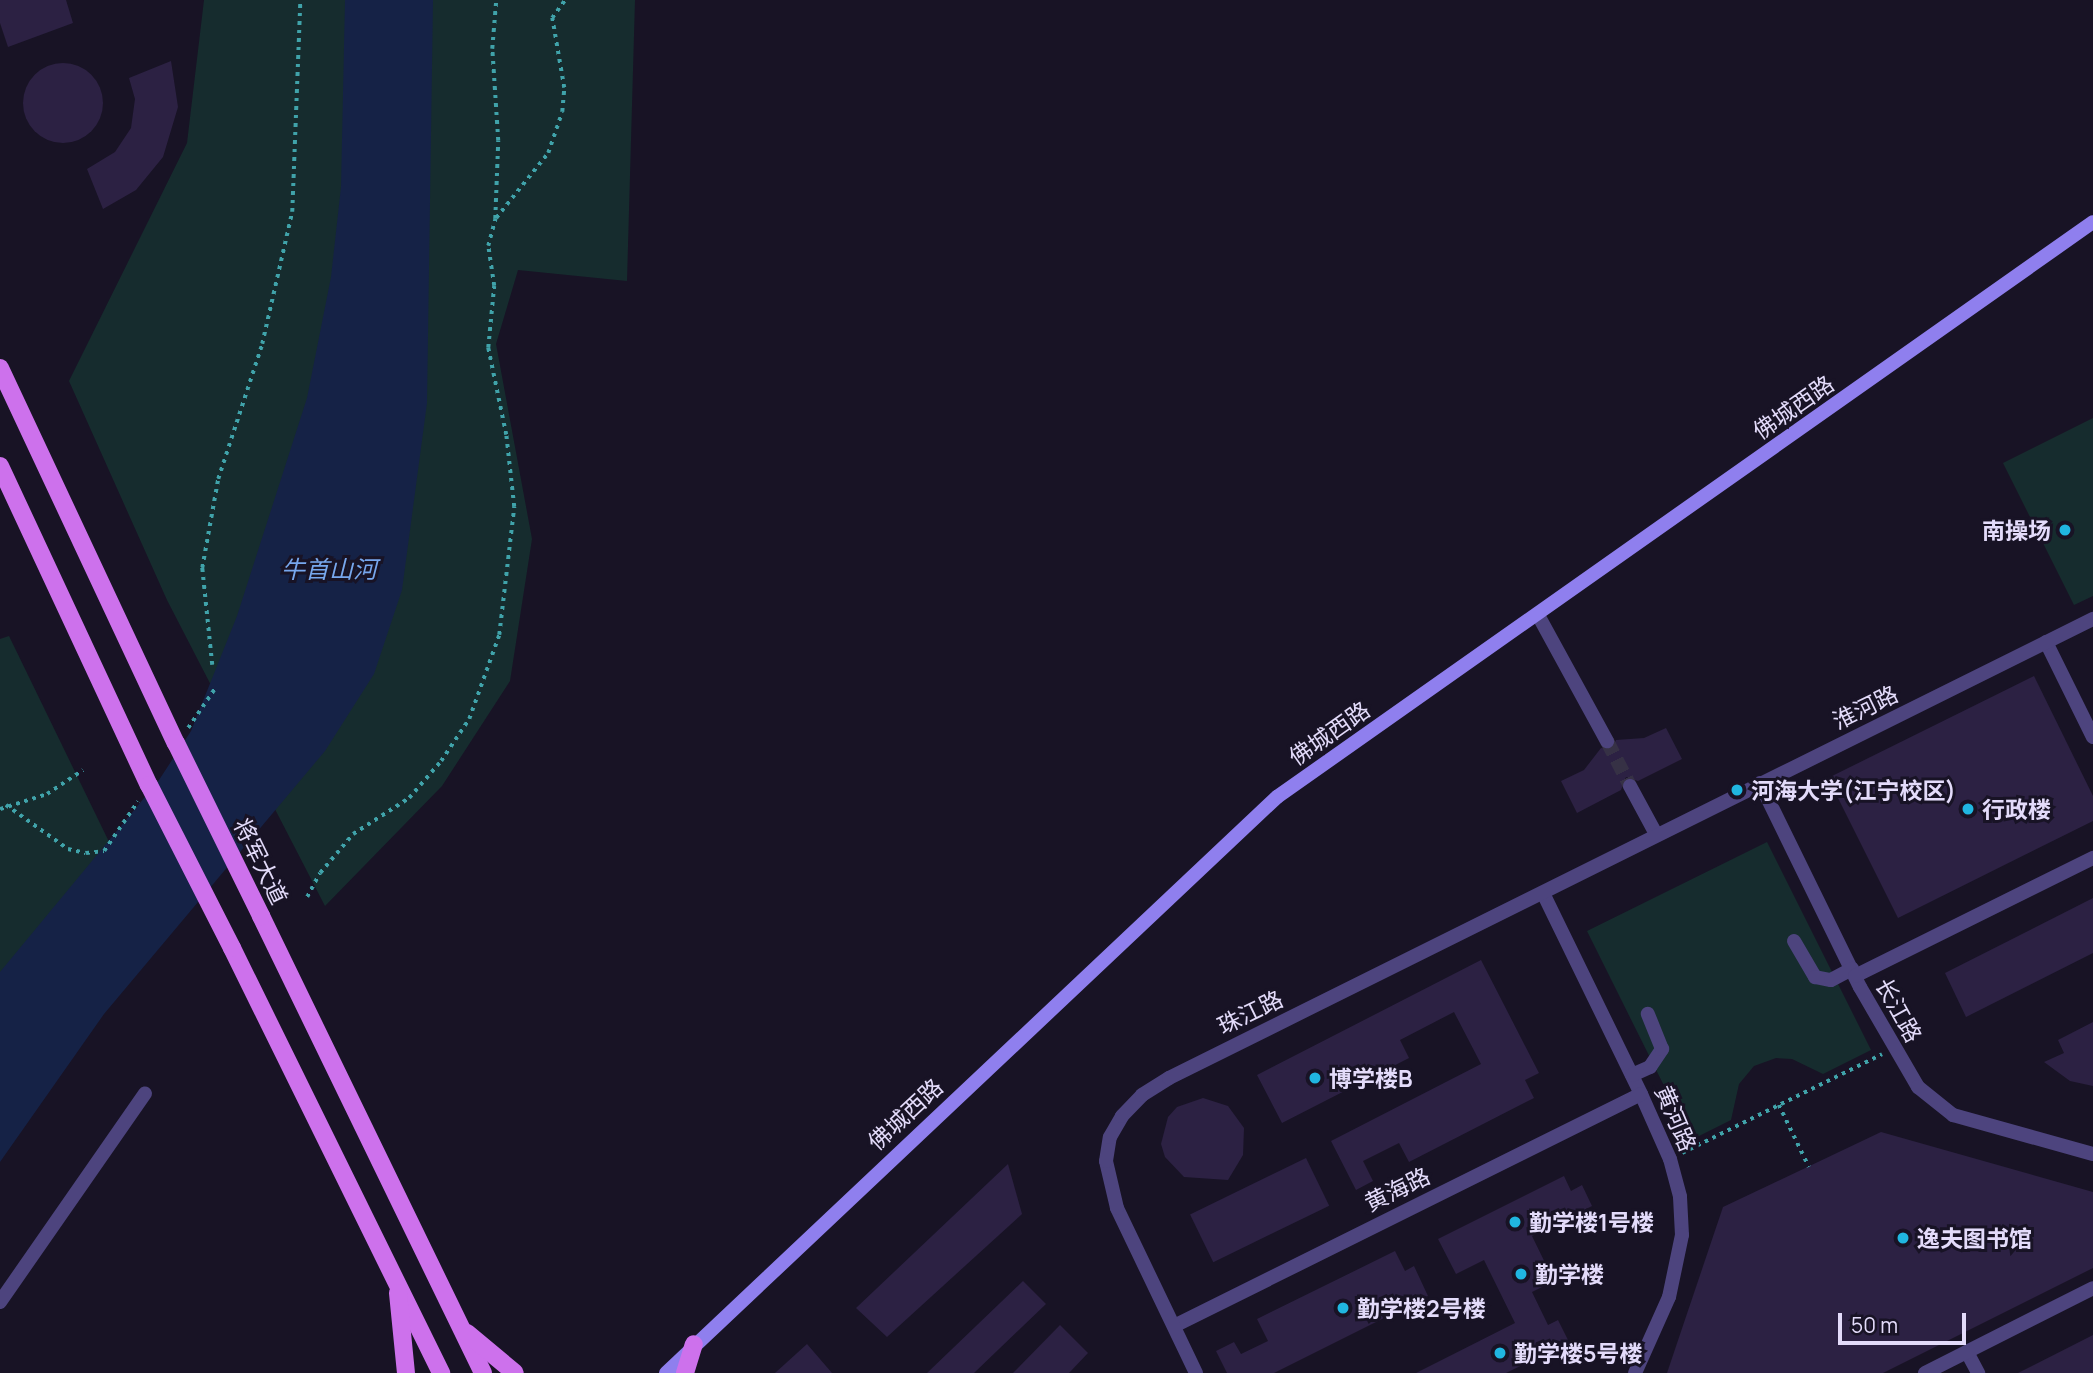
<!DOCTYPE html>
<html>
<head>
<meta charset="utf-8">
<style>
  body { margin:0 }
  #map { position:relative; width:2093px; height:1373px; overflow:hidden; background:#181325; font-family:Manrope,"Noto Sans SC",sans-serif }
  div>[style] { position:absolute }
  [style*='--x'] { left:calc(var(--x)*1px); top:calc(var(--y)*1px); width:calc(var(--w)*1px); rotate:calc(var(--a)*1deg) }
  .green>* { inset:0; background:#162c2e }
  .water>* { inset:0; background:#152246 }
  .building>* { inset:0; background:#2c2143; transform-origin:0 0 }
  .round { border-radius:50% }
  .street-tunnel>* { height:14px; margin-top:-7px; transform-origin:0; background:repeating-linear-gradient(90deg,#363145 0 14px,transparent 0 21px) }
  .path>* { height:3.5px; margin-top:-1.75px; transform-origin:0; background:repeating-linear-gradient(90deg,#40a3aa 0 3.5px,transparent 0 8.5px) }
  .street>* { height:14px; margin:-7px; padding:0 7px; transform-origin:7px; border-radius:7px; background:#4d447e }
  .secondary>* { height:14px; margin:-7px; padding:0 7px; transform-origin:7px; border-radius:7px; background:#8f7fee }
  .primary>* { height:18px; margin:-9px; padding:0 9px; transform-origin:9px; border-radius:9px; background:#cd71ec }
  .primary-bridge>* { height:18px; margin:-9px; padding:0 9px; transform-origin:9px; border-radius:9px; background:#cd71ec }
  .dots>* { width:19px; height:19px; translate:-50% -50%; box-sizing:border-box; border:4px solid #181325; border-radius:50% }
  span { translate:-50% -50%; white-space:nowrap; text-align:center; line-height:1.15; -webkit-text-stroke:6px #181325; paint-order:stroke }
  .street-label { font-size:23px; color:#e3dbfa }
  .poi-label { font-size:23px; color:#e3dbfa; font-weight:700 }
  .right { translate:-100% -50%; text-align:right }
  .left { translate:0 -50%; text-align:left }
  .water-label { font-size:24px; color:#77a7ed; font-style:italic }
  .scale { position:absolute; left:1838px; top:1313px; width:128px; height:32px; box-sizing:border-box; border:4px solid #e3dbfa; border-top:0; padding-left:9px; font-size:21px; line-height:24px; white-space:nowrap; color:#e3dbfa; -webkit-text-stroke:5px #181325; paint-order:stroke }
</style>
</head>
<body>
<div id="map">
  <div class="green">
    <i style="clip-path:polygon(204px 0,635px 0,627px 281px,518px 270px,496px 344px,532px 539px,510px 681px,442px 786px,325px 906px,167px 600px,69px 381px,187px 143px)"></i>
    <i style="clip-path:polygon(2093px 418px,2093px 596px,2074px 605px,2003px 463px)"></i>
    <i style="clip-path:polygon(9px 636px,113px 850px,0 975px,0 639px)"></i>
    <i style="clip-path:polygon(1767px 842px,1871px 1050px,1823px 1074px,1792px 1059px,1776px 1058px,1754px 1066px,1739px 1084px,1731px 1120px,1691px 1140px,1587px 931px)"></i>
  </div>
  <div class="water">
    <i style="clip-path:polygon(345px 0,433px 0,427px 403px,402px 590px,374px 674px,325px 751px,104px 1014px,0 1162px,0 972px,159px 780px,191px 731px,237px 616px,307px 398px,331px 277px,341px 187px)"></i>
  </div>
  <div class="building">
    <i style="clip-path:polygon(0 0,66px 0,73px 23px,8px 47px,0 23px)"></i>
    <i style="clip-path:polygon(171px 61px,178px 107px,163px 157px,136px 190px,103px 209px,87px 169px,115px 152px,131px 128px,135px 99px,129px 78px)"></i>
    <i class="round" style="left:23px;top:63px;width:80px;height:80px"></i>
    <i style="clip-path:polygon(2034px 676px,2093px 796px,2093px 821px,1898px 918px,1828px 778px)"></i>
    <i style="clip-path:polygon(1666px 728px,1682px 759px,1638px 781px,1626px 777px,1621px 790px,1577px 813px,1561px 781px,1584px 770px,1601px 748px,1612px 749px,1616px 740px,1644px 738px)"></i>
    <i style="clip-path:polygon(2093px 898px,2093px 953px,1966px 1017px,1945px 973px)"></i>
    <i style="clip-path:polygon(1481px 960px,1539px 1073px,1525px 1080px,1534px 1098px,1409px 1162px,1399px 1143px,1363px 1161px,1373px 1181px,1356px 1190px,1331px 1141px,1481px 1064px,1454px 1012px,1400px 1040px,1409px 1058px,1282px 1123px,1257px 1075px)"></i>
    <i style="clip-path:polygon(2093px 1022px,2093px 1086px,2070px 1081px,2044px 1062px,2064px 1053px,2058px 1040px)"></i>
    <i style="clip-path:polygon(1203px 1098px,1228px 1106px,1244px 1128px,1243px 1155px,1228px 1180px,1184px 1177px,1165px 1157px,1161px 1144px,1168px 1117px,1177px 1107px)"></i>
    <i style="clip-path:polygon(1881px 1132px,2093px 1192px,2093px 1268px,1883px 1373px,1667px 1373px,1723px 1207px)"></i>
    <i style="left:1306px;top:1158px;width:53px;height:129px;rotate:64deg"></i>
    <i style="clip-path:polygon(1008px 1164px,1022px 1214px,887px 1337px,856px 1308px)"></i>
    <i style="clip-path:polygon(1564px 1176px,1571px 1191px,1582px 1185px,1592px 1206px,1532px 1236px,1554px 1281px,1532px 1292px,1548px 1325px,1558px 1320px,1569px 1342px,1506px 1373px,1416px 1373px,1515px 1323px,1484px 1260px,1456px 1274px,1438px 1239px)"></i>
    <i style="clip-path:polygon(1395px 1251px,1405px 1271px,1414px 1266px,1428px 1296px,1274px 1373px,1227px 1373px,1216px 1351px,1234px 1342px,1241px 1354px,1268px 1341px,1257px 1319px)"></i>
    <i style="clip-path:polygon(1023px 1281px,1046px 1304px,974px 1373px,927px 1373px)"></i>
    <i style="clip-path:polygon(1060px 1325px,1088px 1353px,1069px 1373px,1013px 1373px)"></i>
    <i style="clip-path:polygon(2093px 1335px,2093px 1373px,2018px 1373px)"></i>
    <i style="clip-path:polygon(807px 1344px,832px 1373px,775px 1373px)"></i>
  </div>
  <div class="street-tunnel">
    <i style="--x:1607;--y:741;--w:51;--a:62.9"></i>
  </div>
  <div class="path">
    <i style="--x:496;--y:218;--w:83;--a:-51.3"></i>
    <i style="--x:548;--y:153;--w:43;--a:-71.1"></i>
    <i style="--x:562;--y:112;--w:24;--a:-85"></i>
    <i style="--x:564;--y:88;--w:71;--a:-99.7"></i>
    <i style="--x:552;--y:18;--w:22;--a:-54"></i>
    <i style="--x:212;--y:665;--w:98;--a:-95.9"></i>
    <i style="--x:202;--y:568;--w:90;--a:-79.8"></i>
    <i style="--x:218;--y:479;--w:142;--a:-71.9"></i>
    <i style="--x:262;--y:344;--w:135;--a:-77.2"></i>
    <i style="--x:292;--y:212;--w:212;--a:-87.8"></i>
    <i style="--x:188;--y:728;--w:50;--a:-55.7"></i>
    <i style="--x:6;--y:805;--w:76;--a:35.4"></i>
    <i style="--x:68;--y:849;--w:18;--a:13"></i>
    <i style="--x:86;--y:853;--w:18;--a:-6"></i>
    <i style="--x:104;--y:851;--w:60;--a:-55.8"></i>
    <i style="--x:0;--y:809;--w:49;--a:-17.7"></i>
    <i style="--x:47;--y:794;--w:43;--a:-33.7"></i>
    <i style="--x:307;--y:897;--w:27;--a:-62"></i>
    <i style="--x:320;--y:873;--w:51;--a:-49.8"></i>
    <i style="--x:353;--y:834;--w:67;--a:-32.7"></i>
    <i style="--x:409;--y:798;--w:49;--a:-49.1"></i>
    <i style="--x:441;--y:761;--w:50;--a:-56.3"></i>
    <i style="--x:469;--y:719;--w:89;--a:-70.3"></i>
    <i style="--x:499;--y:635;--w:129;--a:-83.3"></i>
    <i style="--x:514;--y:507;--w:72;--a:-96.3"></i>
    <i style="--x:506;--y:435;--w:89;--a:-101.7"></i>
    <i style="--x:488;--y:348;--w:62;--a:-84.5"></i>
    <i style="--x:494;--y:286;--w:40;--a:-98.5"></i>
    <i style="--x:488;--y:246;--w:28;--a:-75"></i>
    <i style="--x:495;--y:219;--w:78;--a:-87.8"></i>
    <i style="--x:498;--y:141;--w:92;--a:-93.7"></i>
    <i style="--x:492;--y:49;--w:49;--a:-85.3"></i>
    <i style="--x:1779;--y:1105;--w:69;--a:64.2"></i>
    <i style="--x:1682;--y:1153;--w:223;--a:-26.3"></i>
  </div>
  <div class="street">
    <i style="--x:1538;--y:615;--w:144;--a:61.3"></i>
    <i style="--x:2046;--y:642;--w:106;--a:63.7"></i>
    <i style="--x:1760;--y:783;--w:227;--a:63.9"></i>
    <i style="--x:1860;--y:987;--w:116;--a:59.9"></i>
    <i style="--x:1918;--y:1087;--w:45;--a:38.7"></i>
    <i style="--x:1953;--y:1115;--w:145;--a:15.6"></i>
    <i style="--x:1630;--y:786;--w:55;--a:61.6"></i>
    <i style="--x:1543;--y:893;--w:224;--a:64"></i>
    <i style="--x:1641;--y:1094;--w:71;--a:66"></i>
    <i style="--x:1670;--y:1159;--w:39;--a:75"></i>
    <i style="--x:1680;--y:1197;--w:38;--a:87"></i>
    <i style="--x:1682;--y:1235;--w:63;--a:101.8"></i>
    <i style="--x:1669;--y:1297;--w:83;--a:114.1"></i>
    <i style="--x:1794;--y:941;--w:42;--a:59.7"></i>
    <i style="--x:1815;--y:977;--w:16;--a:11"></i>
    <i style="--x:1831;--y:980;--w:24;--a:-28"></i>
    <i style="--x:1855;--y:976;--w:266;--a:-26.4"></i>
    <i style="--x:1632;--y:1075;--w:20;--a:-24"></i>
    <i style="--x:1650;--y:1067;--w:22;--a:-56"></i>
    <i style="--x:1662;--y:1049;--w:38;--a:-112"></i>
    <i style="--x:0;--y:1302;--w:254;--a:-55.2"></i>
    <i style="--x:1174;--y:1326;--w:521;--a:-26.42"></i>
    <i style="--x:1967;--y:1352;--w:24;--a:62"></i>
    <i style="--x:1196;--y:1373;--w:183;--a:-115.6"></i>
    <i style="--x:1117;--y:1208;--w:48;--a:-103.2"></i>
    <i style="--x:1106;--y:1161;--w:24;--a:-81"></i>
    <i style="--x:1110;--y:1137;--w:24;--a:-60"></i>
    <i style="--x:1122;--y:1116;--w:29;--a:-46"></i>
    <i style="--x:1142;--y:1095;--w:32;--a:-32"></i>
    <i style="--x:1169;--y:1078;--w:1032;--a:-26.42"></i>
    <i style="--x:1925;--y:1373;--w:188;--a:-26.8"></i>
  </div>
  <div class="secondary">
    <i style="--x:666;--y:1373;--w:840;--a:-43.31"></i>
    <i style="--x:1277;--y:797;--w:998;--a:-35.17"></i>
  </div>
  <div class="primary">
    <i style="--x:0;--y:368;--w:414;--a:64.9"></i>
    <i style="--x:0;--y:466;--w:352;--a:65"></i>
    <i style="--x:261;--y:916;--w:508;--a:64.09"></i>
    <i style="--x:232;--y:948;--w:474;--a:63.8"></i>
    <i style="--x:398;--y:1293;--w:80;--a:84.3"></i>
    <i style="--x:467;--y:1333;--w:62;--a:39.8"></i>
    <i style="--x:685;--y:1373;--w:30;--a:-73"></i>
  </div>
  <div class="primary-bridge">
    <i style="--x:176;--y:743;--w:193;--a:63.8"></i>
    <i style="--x:149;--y:785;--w:183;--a:63"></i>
  </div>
  <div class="dots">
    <i style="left:2065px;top:530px;background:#20b6e1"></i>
    <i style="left:1737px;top:790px;background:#20b6e1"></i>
    <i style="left:1968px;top:809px;background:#20b6e1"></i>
    <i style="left:1315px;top:1078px;background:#20b6e1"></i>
    <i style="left:1515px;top:1222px;background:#20b6e1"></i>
    <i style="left:1903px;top:1238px;background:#20b6e1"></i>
    <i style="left:1521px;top:1274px;background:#20b6e1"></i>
    <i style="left:1343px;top:1308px;background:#20b6e1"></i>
    <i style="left:1500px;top:1353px;background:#20b6e1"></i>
  </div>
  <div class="street-label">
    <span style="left:1793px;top:407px;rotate:-35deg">佛城西路</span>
    <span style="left:1865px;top:707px;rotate:-26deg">淮河路</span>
    <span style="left:1329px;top:733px;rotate:-35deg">佛城西路</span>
    <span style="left:261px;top:861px;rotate:64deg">将军大道</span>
    <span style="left:1899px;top:1010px;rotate:61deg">长江路</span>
    <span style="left:1250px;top:1012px;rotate:-26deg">珠江路</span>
    <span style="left:905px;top:1114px;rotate:-43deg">佛城西路</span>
    <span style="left:1676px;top:1118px;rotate:67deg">黄河路</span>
    <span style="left:1397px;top:1189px;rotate:-26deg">黄海路</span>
  </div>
  <div class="poi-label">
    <span class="right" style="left:2051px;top:530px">南操场</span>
    <span class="left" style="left:1751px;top:790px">河海大学(江宁校区)</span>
    <span class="left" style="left:1982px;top:809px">行政楼</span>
    <span class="left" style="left:1329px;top:1078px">博学楼B</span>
    <span class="left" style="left:1529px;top:1222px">勤学楼1号楼</span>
    <span class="left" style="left:1917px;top:1238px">逸夫图书馆</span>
    <span class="left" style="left:1535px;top:1274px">勤学楼</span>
    <span class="left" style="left:1357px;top:1308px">勤学楼2号楼</span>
    <span class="left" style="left:1514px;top:1353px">勤学楼5号楼</span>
  </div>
  <div class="water-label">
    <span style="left:329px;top:569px">牛首山河</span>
  </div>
  <div class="scale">50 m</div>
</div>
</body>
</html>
